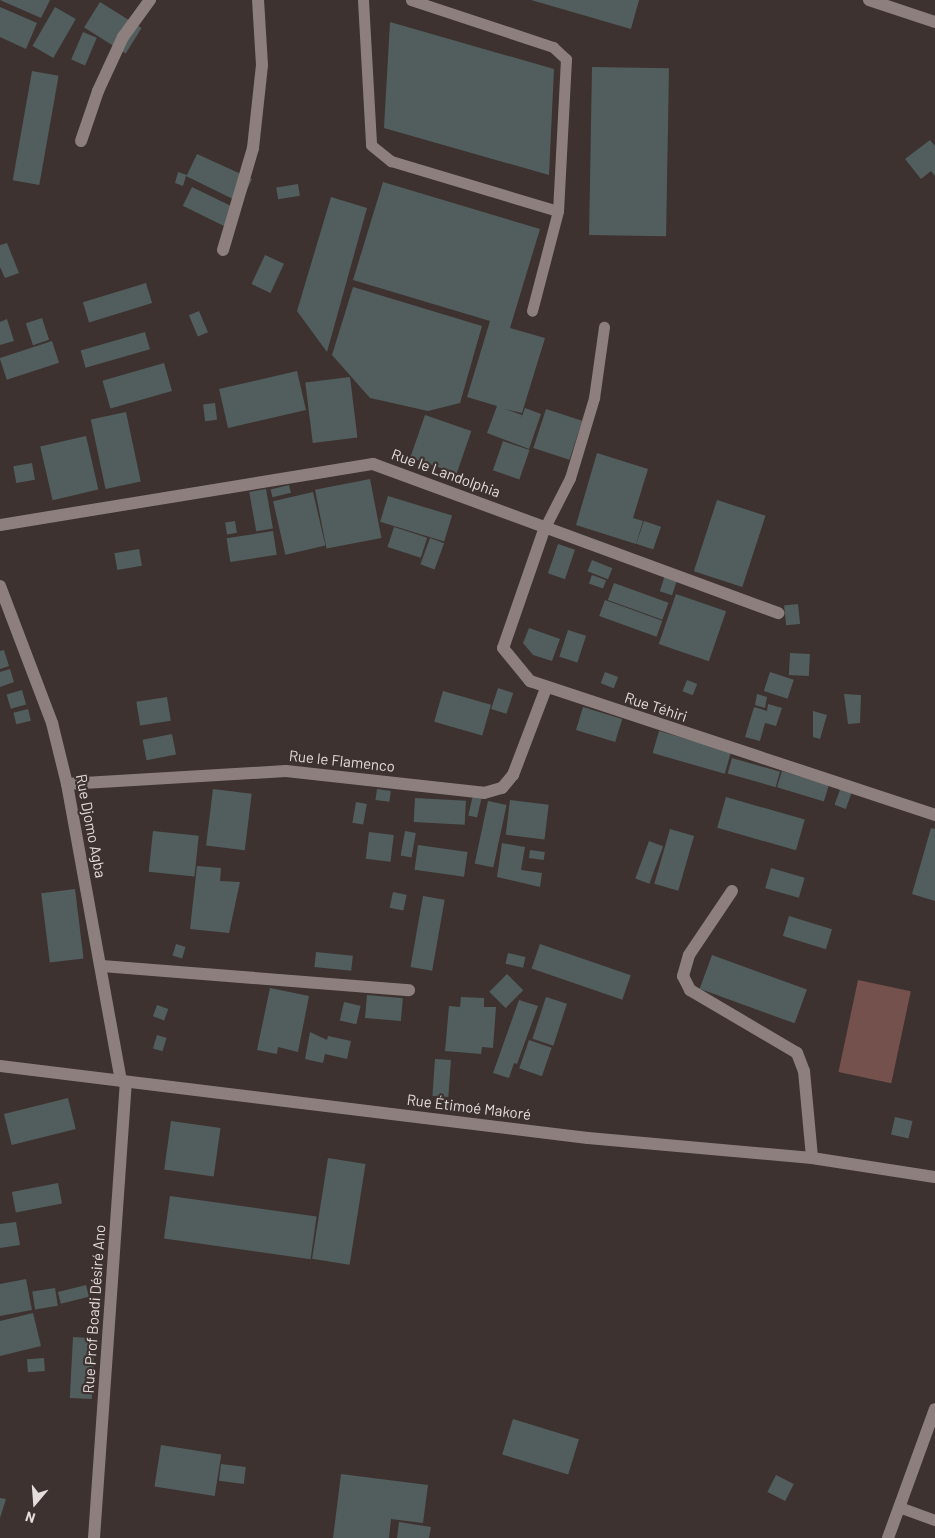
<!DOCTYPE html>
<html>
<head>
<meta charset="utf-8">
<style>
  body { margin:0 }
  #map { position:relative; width:935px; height:1538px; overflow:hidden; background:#3d3230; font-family:Barlow,sans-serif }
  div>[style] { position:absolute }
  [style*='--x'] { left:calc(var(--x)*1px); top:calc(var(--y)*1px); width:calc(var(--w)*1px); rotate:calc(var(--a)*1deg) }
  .green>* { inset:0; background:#74514d; transform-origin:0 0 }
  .building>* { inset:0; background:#515e5d; transform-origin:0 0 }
  .service>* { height:11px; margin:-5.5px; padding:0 5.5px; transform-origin:5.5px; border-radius:5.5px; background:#8d7f7e }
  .minor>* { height:12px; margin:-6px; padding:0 6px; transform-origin:6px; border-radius:6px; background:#8d7f7e }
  span { translate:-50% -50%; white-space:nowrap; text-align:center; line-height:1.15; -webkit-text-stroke:4.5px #3d3230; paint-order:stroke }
  .street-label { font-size:15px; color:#e5dddc }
  .north { position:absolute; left:10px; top:1478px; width:50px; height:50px; -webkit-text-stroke:4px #3d3230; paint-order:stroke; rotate:198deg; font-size:14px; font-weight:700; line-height:20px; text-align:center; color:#e5dddc }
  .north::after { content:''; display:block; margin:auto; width:18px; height:22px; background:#e5dddc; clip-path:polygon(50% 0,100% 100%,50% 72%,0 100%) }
</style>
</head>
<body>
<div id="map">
  <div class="green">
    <i style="left:858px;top:980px;width:54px;height:94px;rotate:12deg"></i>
  </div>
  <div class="building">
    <i style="clip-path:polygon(0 0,50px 0,41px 18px)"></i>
    <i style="clip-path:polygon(531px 0,639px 0,631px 29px)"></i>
    <i style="left:100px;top:2px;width:49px;height:30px;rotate:32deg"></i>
    <i style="clip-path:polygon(0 7px,37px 23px,26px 49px,0 37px)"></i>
    <i style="left:55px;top:7px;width:24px;height:45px;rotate:30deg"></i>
    <i style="clip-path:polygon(390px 22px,554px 69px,549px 175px,384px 128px)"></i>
    <i style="left:83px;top:32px;width:15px;height:30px;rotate:23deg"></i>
    <i style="left:592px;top:67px;width:77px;height:168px;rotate:1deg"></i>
    <i style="left:32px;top:71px;width:27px;height:111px;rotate:10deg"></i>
    <i style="clip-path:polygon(930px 140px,935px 146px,935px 176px,931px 171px,921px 179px,905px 159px)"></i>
    <i style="clip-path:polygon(197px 154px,252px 179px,241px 203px,186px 176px,183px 186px,175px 183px,178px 172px,187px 175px)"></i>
    <i style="clip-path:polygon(383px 182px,540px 229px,510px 328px,545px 338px,522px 413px,505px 409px,522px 415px,521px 419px,525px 408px,541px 414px,529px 449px,487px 433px,497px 406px,467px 397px,490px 321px,353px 280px)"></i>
    <i style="left:298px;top:184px;width:12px;height:22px;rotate:81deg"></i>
    <i style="left:192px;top:187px;width:52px;height:21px;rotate:26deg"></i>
    <i style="clip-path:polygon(331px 197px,367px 208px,327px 352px,297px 311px)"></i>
    <i style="clip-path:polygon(7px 243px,19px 273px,5px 278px,0 267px,0 245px)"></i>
    <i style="left:265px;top:255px;width:21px;height:32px;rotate:25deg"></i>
    <i style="left:146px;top:283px;width:21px;height:66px;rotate:73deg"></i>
    <i style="clip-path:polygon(353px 287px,482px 326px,460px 403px,428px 411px,370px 398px,332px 355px)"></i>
    <i style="left:199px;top:311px;width:23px;height:11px;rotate:67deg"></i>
    <i style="left:42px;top:318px;width:23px;height:17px;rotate:72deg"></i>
    <i style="clip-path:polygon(7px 319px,14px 341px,0 345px,0 322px)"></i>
    <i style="left:145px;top:332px;width:18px;height:67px;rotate:74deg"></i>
    <i style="left:52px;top:341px;width:23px;height:55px;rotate:72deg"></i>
    <i style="left:164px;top:363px;width:29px;height:64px;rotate:74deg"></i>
    <i style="left:297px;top:371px;width:40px;height:80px;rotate:77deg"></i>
    <i style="left:350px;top:377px;width:61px;height:45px;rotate:83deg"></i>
    <i style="left:215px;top:403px;width:17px;height:12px;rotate:83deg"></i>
    <i style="left:546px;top:409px;width:38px;height:41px;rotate:18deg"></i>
    <i style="left:126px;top:412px;width:71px;height:36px;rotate:78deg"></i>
    <i style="left:425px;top:415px;width:49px;height:45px;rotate:19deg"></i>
    <i style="left:86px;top:436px;width:55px;height:47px;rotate:77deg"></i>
    <i style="left:503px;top:441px;width:28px;height:31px;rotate:19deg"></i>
    <i style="clip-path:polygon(597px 453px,648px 469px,633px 518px,643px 521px,636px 544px,576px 525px)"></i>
    <i style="left:32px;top:463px;width:17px;height:19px;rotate:80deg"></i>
    <i style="left:370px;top:479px;width:60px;height:56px;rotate:79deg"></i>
    <i style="left:289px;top:485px;width:8px;height:19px;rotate:76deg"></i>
    <i style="left:266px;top:489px;width:40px;height:17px;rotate:80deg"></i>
    <i style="left:313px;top:492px;width:55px;height:41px;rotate:77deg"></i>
    <i style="left:388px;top:496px;width:67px;height:27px;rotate:17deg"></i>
    <i style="left:717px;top:500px;width:51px;height:75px;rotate:18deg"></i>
    <i style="left:235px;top:521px;width:12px;height:10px;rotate:81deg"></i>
    <i style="left:644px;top:521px;width:18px;height:24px;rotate:19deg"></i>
    <i style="left:394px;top:527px;width:35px;height:21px;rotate:18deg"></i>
    <i style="left:273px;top:531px;width:24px;height:47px;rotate:81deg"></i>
    <i style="left:430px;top:538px;width:15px;height:28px;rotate:20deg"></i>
    <i style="left:558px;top:544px;width:18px;height:31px;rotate:19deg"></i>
    <i style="left:139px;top:549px;width:17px;height:25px;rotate:80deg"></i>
    <i style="left:592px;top:560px;width:22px;height:12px;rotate:22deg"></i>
    <i style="left:592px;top:575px;width:15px;height:9px;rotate:20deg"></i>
    <i style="left:665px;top:575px;width:13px;height:17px;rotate:18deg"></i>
    <i style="left:614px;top:583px;width:58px;height:18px;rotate:20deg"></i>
    <i style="left:676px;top:594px;width:53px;height:53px;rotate:19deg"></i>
    <i style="left:605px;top:600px;width:61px;height:17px;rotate:20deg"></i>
    <i style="left:798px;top:604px;width:20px;height:14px;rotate:84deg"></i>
    <i style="clip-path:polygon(529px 628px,560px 639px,552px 661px,533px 655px,523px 643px)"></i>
    <i style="left:568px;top:630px;width:19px;height:28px;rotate:18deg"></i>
    <i style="clip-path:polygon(4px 650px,9px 666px,0 669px,0 651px)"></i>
    <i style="left:790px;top:653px;width:20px;height:22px;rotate:3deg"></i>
    <i style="clip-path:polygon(10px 669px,14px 682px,0 687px,0 672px)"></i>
    <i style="left:605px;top:672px;width:14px;height:12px;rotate:21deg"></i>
    <i style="left:770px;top:672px;width:25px;height:20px;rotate:18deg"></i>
    <i style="left:687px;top:680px;width:11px;height:12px;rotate:22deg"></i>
    <i style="left:498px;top:688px;width:16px;height:22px;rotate:18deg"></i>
    <i style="left:22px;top:690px;width:15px;height:16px;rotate:74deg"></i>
    <i style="left:443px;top:691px;width:50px;height:32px;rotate:16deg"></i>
    <i style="clip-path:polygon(757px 694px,767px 697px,765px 708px,755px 705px)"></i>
    <i style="clip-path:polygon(844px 694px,861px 695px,860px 723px,848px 724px)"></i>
    <i style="left:167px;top:697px;width:24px;height:31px;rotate:81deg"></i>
    <i style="clip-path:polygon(768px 704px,782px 708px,776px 726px,765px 723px,760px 741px,745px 737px,754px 707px,767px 711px)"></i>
    <i style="left:583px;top:707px;width:41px;height:24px;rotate:17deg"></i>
    <i style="left:28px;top:709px;width:12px;height:15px;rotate:76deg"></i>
    <i style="clip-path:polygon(813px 711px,827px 715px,820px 739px,813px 737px)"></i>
    <i style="left:659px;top:731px;width:75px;height:23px;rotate:16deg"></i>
    <i style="left:172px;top:734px;width:21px;height:30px;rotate:79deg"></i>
    <i style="left:732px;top:758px;width:50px;height:16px;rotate:16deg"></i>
    <i style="left:782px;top:771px;width:49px;height:17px;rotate:17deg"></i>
    <i style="left:841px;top:787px;width:12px;height:19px;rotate:20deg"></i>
    <i style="left:213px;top:789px;width:39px;height:57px;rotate:7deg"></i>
    <i style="left:377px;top:789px;width:14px;height:11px;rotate:8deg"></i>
    <i style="left:473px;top:795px;width:9px;height:21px;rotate:13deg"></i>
    <i style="left:726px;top:797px;width:82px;height:32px;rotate:16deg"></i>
    <i style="left:415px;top:798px;width:51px;height:24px;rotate:3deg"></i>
    <i style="left:510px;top:800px;width:39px;height:35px;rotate:7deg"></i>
    <i style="left:488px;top:801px;width:19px;height:64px;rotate:12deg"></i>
    <i style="left:356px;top:802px;width:11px;height:21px;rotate:10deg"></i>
    <i style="clip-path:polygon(931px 828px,935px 829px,935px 901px,912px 894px)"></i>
    <i style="left:670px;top:829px;width:25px;height:57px;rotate:16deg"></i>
    <i style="left:153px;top:831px;width:46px;height:41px;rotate:6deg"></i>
    <i style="left:405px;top:831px;width:11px;height:25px;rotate:10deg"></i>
    <i style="left:369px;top:832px;width:25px;height:27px;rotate:7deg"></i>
    <i style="left:649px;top:841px;width:15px;height:40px;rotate:20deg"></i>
    <i style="clip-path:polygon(502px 843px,525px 847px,521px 870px,542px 873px,540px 887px,497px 877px)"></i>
    <i style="left:418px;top:845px;width:50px;height:25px;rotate:8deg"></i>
    <i style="left:530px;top:850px;width:15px;height:8px;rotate:8deg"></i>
    <i style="clip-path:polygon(197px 866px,221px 868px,220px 881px,240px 882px,229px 933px,190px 929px)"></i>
    <i style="left:771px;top:868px;width:35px;height:21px;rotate:16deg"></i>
    <i style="left:75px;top:889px;width:70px;height:34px;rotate:83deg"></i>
    <i style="left:393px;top:892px;width:14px;height:16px;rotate:12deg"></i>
    <i style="left:423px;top:896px;width:22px;height:72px;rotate:10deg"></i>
    <i style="left:789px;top:916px;width:45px;height:21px;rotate:17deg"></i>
    <i style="left:176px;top:944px;width:10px;height:12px;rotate:17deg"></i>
    <i style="left:540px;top:944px;width:96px;height:26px;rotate:19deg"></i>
    <i style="left:316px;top:952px;width:37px;height:15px;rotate:6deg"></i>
    <i style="left:508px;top:953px;width:18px;height:11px;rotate:13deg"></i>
    <i style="left:712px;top:955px;width:101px;height:36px;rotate:20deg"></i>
    <i style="left:507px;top:974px;width:23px;height:25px;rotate:45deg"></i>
    <i style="clip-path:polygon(270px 988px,309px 996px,298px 1052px,278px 1047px,277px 1054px,257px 1050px)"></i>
    <i style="left:367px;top:995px;width:36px;height:23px;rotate:5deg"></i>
    <i style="clip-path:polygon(461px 997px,484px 998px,484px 1007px,496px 1007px,493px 1048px,482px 1047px,481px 1054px,445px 1051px,449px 1006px,460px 1007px)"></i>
    <i style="left:546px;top:997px;width:22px;height:44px;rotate:18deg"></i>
    <i style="clip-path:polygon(519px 1000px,538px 1006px,517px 1064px,514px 1063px,509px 1078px,493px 1073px)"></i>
    <i style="left:344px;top:1002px;width:17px;height:19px;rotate:13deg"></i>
    <i style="left:157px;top:1005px;width:12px;height:12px;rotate:20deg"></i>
    <i style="clip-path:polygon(310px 1032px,327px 1040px,328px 1036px,351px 1041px,347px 1059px,325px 1054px,323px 1063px,305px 1059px)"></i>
    <i style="left:157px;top:1035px;width:10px;height:14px;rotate:17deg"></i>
    <i style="left:529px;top:1040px;width:24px;height:30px;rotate:19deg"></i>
    <i style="left:435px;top:1059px;width:16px;height:37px;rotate:4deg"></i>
    <i style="left:68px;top:1098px;width:32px;height:66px;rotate:76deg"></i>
    <i style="left:895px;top:1117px;width:18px;height:18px;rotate:13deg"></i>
    <i style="left:171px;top:1121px;width:50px;height:49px;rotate:8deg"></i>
    <i style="left:328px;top:1158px;width:38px;height:102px;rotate:9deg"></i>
    <i style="left:58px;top:1183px;width:21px;height:47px;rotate:79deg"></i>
    <i style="left:170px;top:1196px;width:148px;height:43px;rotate:8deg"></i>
    <i style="clip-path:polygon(16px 1222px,20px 1245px,0 1248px,0 1224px)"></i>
    <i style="clip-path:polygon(26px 1279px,32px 1310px,0 1316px,0 1284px)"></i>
    <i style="left:86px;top:1285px;width:12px;height:29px;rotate:76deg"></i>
    <i style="left:55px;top:1288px;width:18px;height:23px;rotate:81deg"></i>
    <i style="clip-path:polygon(33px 1313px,41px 1346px,0 1356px,0 1321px)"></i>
    <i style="left:73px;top:1337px;width:22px;height:61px;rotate:3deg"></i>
    <i style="left:44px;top:1358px;width:13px;height:17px;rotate:86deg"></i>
    <i style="left:513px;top:1419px;width:69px;height:37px;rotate:17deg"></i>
    <i style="left:161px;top:1445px;width:61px;height:42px;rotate:9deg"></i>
    <i style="left:221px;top:1464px;width:25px;height:17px;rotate:7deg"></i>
    <i style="clip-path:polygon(341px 1474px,428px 1485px,423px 1523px,391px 1519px,389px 1538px,333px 1538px)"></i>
    <i style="left:776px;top:1475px;width:20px;height:19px;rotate:27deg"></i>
    <i style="clip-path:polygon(0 1498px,6px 1499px,0 1518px)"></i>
    <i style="clip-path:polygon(399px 1522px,431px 1527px,429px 1538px,397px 1538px)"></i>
  </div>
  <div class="service">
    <i style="--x:363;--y:0;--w:145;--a:86.8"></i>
    <i style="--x:371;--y:145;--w:26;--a:39"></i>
    <i style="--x:391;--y:161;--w:174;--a:16.7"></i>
    <i style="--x:558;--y:211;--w:103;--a:104.6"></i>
    <i style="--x:411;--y:0;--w:150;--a:18.3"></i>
    <i style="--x:553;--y:47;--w:18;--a:43"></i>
    <i style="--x:566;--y:59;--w:152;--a:93"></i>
    <i style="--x:545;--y:527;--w:55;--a:-63"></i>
    <i style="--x:570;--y:478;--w:84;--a:-73.3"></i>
    <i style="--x:594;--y:398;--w:72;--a:-82"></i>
    <i style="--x:899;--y:1507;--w:38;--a:20"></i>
  </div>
  <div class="minor">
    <i style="--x:869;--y:0;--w:70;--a:18.4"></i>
    <i style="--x:81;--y:141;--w:53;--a:-71.2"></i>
    <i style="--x:98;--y:91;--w:60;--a:-65.2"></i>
    <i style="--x:123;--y:37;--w:46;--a:-53.9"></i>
    <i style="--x:223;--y:250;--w:106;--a:-73.6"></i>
    <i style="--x:253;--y:148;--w:83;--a:-83.8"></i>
    <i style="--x:262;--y:65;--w:65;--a:-93.5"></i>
    <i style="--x:0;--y:525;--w:378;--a:-9.3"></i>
    <i style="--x:373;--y:464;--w:432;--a:20.2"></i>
    <i style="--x:545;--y:527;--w:128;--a:109.1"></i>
    <i style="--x:503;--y:648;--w:43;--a:50.7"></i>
    <i style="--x:530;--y:681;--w:427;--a:18.3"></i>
    <i style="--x:0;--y:586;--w:147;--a:69.2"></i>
    <i style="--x:52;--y:723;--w:63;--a:76.2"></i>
    <i style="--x:67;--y:784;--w:302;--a:79.7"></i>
    <i style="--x:67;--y:784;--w:219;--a:-3.4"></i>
    <i style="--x:286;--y:771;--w:199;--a:6.3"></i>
    <i style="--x:484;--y:793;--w:19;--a:-16"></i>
    <i style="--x:502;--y:788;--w:17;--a:-50"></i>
    <i style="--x:513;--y:775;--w:93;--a:-69.2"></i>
    <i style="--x:732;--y:891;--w:77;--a:123.9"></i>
    <i style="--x:689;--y:955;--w:22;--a:106"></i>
    <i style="--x:683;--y:976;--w:16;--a:63"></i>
    <i style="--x:690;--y:990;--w:124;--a:30.5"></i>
    <i style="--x:797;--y:1053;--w:19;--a:69"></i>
    <i style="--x:804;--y:1071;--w:87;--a:84.7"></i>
    <i style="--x:102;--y:966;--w:308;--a:4.5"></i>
    <i style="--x:0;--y:1066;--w:592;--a:6.98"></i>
    <i style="--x:588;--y:1138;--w:225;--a:5.1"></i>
    <i style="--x:812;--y:1158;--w:124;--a:8.8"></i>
    <i style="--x:94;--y:1538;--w:457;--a:-86"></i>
    <i style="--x:888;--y:1538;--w:137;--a:-70"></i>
  </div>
  <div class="street-label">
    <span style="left:446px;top:473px;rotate:20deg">Rue le Landolphia</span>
    <span style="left:656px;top:707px;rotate:18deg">Rue Téhiri</span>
    <span style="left:342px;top:761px;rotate:6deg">Rue le Flamenco</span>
    <span style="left:91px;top:826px;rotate:79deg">Rue Djomo Agba</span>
    <span style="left:469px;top:1107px;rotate:7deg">Rue Étimoé Makoré</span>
    <span style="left:94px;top:1309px;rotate:-86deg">Rue Prof Boadi Désiré Ano</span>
  </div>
  <div class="north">N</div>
</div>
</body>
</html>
